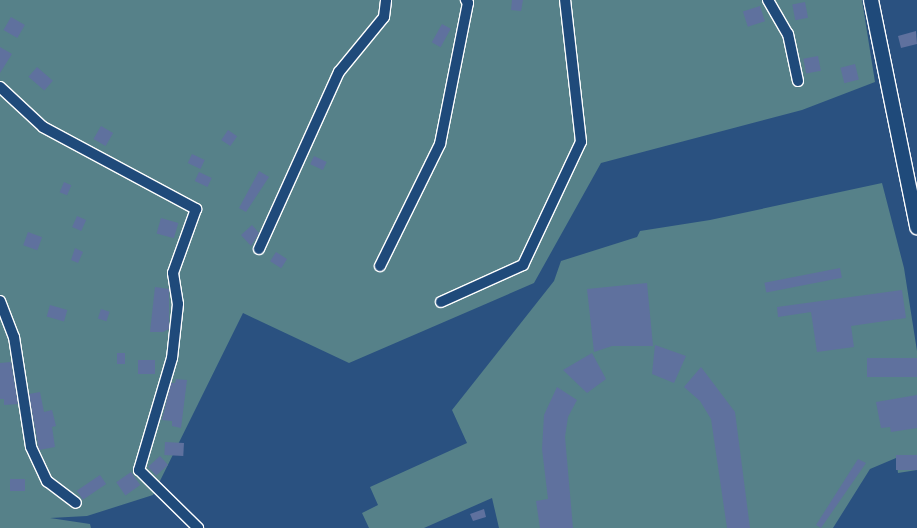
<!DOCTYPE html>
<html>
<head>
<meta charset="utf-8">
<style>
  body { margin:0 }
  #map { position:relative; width:917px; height:528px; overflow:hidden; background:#2a5180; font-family:Caveat,sans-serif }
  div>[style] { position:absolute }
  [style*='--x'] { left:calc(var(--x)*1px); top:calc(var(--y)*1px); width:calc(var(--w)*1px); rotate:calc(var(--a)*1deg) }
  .green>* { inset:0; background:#568189 }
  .building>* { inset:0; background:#5f719e; transform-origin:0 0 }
  .roads { filter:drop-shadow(1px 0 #fff) drop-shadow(-1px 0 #fff) drop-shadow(0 1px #fff) drop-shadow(0 -1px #fff) }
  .minor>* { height:10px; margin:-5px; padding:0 5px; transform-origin:5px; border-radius:5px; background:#1f4a7a }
  .secondary>* { height:14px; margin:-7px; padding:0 7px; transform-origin:7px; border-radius:7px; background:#1f4a7a }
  span { translate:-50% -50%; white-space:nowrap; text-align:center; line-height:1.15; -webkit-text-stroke:3px #1f4a7a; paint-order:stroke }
</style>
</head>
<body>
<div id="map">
  <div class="green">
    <i style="clip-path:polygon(0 0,862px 0,875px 82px,802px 110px,601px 163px,534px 283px,349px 363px,243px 313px,153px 495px,87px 516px,50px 518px,90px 524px,91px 528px,0 528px)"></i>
    <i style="clip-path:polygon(882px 183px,904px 268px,917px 351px,917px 470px,898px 473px,896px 458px,870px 469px,833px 528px,499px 528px,492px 498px,424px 528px,369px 528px,362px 513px,378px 505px,370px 487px,467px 443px,452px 410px,554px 281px,561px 261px,637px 237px,640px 231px,710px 220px)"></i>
  </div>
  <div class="building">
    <i style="clip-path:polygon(512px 0,523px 0,521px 11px,511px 10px)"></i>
    <i style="left:805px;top:2px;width:16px;height:13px;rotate:79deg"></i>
    <i style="left:760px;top:6px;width:16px;height:18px;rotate:72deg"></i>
    <i style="left:11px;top:17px;width:16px;height:15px;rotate:30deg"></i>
    <i style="left:442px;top:24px;width:10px;height:21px;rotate:29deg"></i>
    <i style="clip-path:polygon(916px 31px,917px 44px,901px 48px,898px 36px)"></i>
    <i style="clip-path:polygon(0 47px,12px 54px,0 73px)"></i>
    <i style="left:818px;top:56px;width:15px;height:15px;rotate:79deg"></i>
    <i style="left:855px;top:64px;width:16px;height:15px;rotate:76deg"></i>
    <i style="left:37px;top:67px;width:21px;height:13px;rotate:41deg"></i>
    <i style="left:101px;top:126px;width:14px;height:15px;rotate:30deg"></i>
    <i style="left:228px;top:130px;width:11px;height:12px;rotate:34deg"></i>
    <i style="left:192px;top:154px;width:14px;height:10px;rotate:25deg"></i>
    <i style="left:314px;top:156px;width:14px;height:9px;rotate:25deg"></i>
    <i style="clip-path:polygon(259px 171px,269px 177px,246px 212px,239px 208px)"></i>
    <i style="left:199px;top:172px;width:14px;height:10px;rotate:25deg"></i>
    <i style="left:64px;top:182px;width:8px;height:11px;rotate:23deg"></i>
    <i style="left:77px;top:216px;width:10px;height:12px;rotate:24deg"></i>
    <i style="left:161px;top:218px;width:18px;height:16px;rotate:16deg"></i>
    <i style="clip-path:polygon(252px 225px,259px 233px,251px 246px,241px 235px)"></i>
    <i style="left:28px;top:232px;width:15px;height:14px;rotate:20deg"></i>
    <i style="clip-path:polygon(75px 248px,83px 252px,78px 263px,71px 260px)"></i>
    <i style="left:276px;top:252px;width:13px;height:11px;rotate:32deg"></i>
    <i style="left:840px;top:268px;width:10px;height:77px;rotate:79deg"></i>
    <i style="clip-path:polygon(647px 283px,653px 346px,612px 346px,594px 352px,587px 289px)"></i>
    <i style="clip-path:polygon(155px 287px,169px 289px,169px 329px,163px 332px,150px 332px)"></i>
    <i style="clip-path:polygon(902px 290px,906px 318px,851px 326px,854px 347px,817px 352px,811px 312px,778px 317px,777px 307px)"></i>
    <i style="left:50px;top:305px;width:18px;height:12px;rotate:16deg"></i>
    <i style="left:101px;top:309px;width:9px;height:10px;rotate:18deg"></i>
    <i style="clip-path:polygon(655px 345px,686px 356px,674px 383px,652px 374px)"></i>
    <i style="left:117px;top:353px;width:8px;height:11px"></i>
    <i style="clip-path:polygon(592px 353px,606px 379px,587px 393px,563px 370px)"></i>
    <i style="left:917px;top:358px;width:19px;height:50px;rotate:90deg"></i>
    <i style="left:138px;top:360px;width:17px;height:14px"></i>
    <i style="clip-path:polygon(11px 362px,18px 404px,4px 405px,4px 399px,0 399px,0 363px)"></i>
    <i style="clip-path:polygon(701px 367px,735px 412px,750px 528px,727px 528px,711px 419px,700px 401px,684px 387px)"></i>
    <i style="clip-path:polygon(176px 379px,187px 380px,181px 428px,172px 426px,172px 421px,162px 420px,171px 383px,175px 383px)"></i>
    <i style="clip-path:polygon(557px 387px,577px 400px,568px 417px,565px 437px,573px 528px,540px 528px,536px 501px,548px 499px,542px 449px,544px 415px)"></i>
    <i style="clip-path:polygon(40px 392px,44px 412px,52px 410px,56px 426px,52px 427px,55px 447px,39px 450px,29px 394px)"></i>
    <i style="clip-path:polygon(917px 395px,917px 428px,891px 432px,890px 427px,881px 428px,876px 402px)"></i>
    <i style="left:165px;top:442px;width:19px;height:13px;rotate:3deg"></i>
    <i style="left:917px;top:455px;width:15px;height:21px;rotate:90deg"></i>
    <i style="left:160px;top:456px;width:12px;height:16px;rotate:48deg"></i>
    <i style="clip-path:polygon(858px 459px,866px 463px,821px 528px,816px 525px)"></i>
    <i style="left:131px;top:472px;width:16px;height:18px;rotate:55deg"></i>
    <i style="left:100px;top:475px;width:11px;height:28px;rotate:56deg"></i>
    <i style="left:10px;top:479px;width:15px;height:12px"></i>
    <i style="clip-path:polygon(484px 509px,486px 517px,473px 521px,470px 514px)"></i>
  </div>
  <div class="roads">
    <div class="minor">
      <i style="--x:768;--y:0;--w:39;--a:60"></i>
      <i style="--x:788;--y:34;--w:48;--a:78"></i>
      <i style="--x:0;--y:87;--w:59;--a:42.9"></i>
      <i style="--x:43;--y:127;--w:174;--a:28.2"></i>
      <i style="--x:196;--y:209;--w:68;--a:109.8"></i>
      <i style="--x:173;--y:273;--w:31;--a:81"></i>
      <i style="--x:178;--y:304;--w:54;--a:96.3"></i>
      <i style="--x:172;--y:358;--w:117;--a:106.4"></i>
      <i style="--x:139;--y:470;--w:83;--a:44.5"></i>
      <i style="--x:259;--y:249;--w:194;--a:-65.7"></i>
      <i style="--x:339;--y:72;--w:71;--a:-50.7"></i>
      <i style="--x:384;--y:17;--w:17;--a:-83"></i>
      <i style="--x:380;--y:266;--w:136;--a:-63.8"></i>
      <i style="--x:440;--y:144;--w:144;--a:-78.8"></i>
      <i style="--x:468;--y:3;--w:4;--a:-124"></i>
      <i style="--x:0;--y:301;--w:39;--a:69"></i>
      <i style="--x:14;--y:337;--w:111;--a:81.2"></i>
      <i style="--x:31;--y:447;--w:38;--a:65"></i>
      <i style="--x:47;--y:481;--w:36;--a:37"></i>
      <i style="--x:441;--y:302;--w:90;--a:-24.3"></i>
      <i style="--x:523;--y:265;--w:136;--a:-64.8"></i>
      <i style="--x:581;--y:142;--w:143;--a:-96.4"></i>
    </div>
    <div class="secondary">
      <i style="--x:871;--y:0;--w:232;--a:78.5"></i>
    </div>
  </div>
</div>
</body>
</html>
